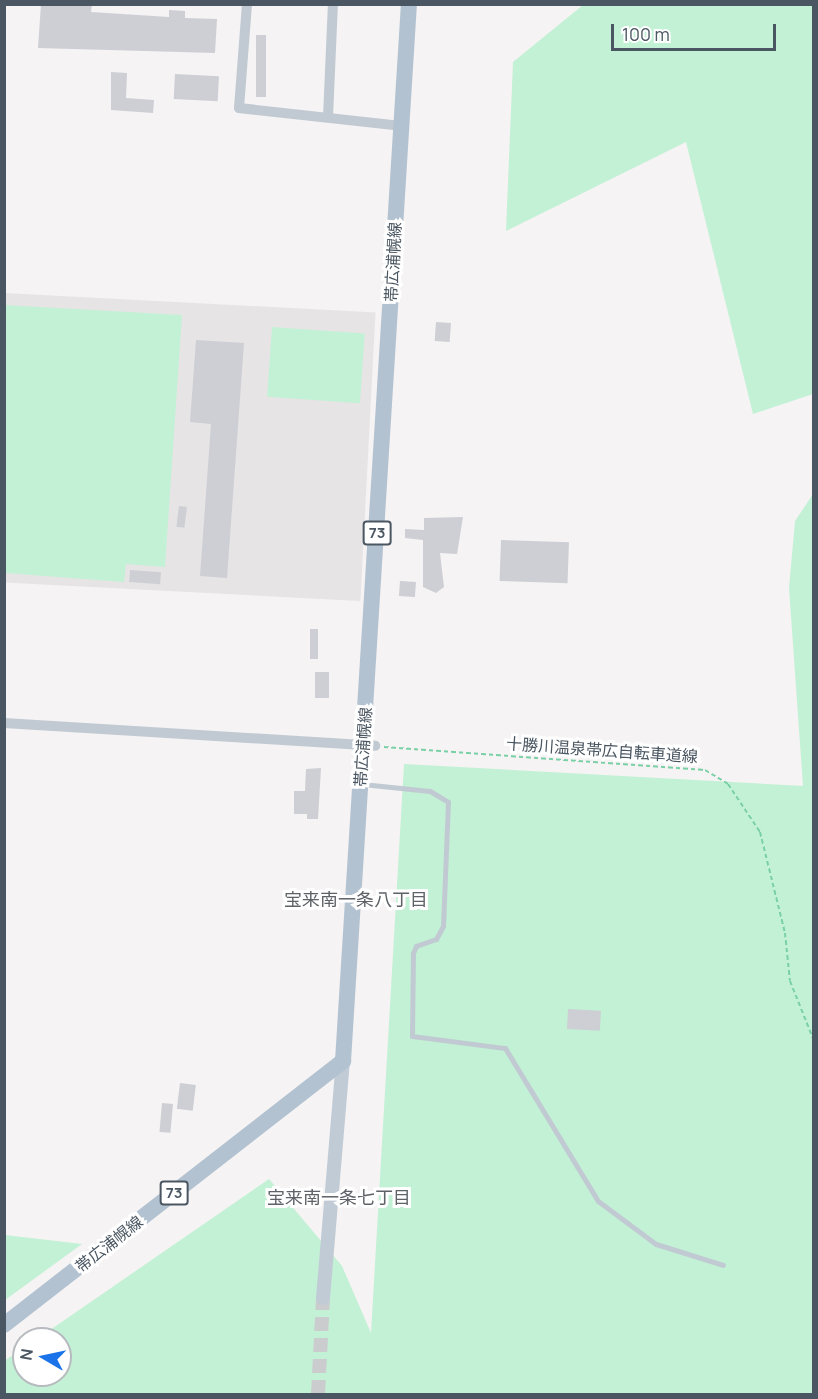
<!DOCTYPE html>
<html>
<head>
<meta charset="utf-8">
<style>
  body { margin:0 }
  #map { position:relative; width:818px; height:1399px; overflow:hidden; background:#f5f3f3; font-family:Manrope,"Noto Sans JP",sans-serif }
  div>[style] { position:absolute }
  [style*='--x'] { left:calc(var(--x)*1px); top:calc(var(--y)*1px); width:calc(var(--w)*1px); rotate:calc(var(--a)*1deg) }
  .education>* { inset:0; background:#e6e4e5; transform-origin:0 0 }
  .green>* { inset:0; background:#c3f1d5; transform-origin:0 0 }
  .building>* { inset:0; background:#cdcfd5; transform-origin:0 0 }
  .secondary-tunnel>* { height:14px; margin-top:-7px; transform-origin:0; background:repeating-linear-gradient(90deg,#caccce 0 14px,transparent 0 21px) }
  .path>* { height:2px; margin-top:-1px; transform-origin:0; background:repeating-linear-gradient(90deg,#7ad0a6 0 4.5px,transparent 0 7.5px) }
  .service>* { height:5px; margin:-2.5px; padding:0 2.5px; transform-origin:2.5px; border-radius:2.5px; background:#c1cad2 }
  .minor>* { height:10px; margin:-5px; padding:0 5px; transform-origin:5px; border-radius:5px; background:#c1cad2 }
  .secondary>* { height:14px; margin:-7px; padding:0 7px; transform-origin:7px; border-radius:7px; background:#c1cbd6 }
  .primary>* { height:16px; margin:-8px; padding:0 8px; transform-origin:8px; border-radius:8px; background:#b3c2d1 }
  span { translate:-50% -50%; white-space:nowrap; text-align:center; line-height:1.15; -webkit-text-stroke:6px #fff; paint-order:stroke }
  .shield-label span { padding:2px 4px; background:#fff; border:2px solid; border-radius:4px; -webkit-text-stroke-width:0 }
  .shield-label { font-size:15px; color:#4a5661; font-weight:700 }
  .street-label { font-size:16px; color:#4a5661 }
  .neighbourhood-label { font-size:18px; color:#5f6368 }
  .frame { position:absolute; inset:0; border:6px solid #4a5661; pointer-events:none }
  .north { position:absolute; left:12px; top:1327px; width:60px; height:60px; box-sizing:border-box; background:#fff; border:2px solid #b7bbc0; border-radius:50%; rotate:279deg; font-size:16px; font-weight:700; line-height:24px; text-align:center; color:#4a5661 }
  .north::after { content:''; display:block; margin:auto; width:21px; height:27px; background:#1a73e8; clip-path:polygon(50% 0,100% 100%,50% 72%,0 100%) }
  .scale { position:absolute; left:611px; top:24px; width:165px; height:27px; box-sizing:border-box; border:3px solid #4a5661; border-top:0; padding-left:8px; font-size:18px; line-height:21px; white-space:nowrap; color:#4a5661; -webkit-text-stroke:4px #fff; paint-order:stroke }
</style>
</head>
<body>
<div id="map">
  <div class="education">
    <i style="left:4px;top:293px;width:372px;height:289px;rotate:3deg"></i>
  </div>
  <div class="green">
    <i style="clip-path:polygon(583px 5px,813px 5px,813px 394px,753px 414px,686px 142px,506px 231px,513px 62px)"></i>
    <i style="clip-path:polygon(4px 305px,182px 315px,165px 567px,126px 564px,124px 582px,5px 573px)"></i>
    <i style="left:272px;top:327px;width:93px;height:70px;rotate:4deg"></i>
    <i style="clip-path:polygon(813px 494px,813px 1394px,5px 1394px,4px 1361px,24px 1348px,24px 1375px,60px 1375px,60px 1339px,37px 1339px,269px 1179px,342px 1266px,371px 1333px,404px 764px,803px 786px,789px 588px,795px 521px)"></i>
    <i style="clip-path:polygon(5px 1235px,82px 1244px,5px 1300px)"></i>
  </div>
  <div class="building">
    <i style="clip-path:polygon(41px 4px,92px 4px,91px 12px,169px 17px,169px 10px,185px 11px,185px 18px,217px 19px,215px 53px,38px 48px)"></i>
    <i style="left:256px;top:35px;width:10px;height:62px"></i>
    <i style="clip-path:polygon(111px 72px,127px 73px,126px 98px,154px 100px,153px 113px,111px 110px)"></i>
    <i style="left:175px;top:74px;width:44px;height:25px;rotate:3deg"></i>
    <i style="left:436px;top:322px;width:15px;height:19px;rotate:4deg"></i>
    <i style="clip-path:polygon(196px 340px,244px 343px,227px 578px,200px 576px,211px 424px,190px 422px)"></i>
    <i style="left:179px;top:506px;width:8px;height:21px;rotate:7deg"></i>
    <i style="clip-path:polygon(463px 517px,457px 554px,440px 553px,444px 587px,436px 593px,423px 587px,423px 540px,405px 538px,405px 529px,424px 530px,424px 518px)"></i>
    <i style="left:501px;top:540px;width:68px;height:41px;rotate:2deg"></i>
    <i style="left:130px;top:570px;width:31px;height:12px;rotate:4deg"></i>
    <i style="left:400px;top:581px;width:16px;height:15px;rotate:4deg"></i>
    <i style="left:310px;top:629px;width:8px;height:30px"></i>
    <i style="left:315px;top:672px;width:14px;height:26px"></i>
    <i style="clip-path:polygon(321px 768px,318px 819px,307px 819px,307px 814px,294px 814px,294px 791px,305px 791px,306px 769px)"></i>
    <i style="left:568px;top:1009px;width:33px;height:20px;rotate:3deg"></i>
    <i style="left:180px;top:1083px;width:16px;height:26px;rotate:7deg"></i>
    <i style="left:162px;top:1103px;width:11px;height:29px;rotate:5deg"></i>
  </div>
  <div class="secondary-tunnel">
    <i style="--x:318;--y:1394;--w:96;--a:-87"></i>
  </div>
  <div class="path">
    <i style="--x:384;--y:747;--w:322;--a:4.1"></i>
    <i style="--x:705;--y:770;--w:27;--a:31"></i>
    <i style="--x:728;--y:784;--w:58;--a:56.3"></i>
    <i style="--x:760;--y:832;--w:104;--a:76.1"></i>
    <i style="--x:785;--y:933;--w:48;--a:84.1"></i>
    <i style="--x:790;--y:981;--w:65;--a:68.2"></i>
  </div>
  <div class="service">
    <i style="--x:362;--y:784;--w:68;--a:5.9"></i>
    <i style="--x:430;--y:791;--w:21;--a:31"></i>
    <i style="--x:448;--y:802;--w:124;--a:92.3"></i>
    <i style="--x:443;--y:926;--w:15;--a:118"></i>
    <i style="--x:436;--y:939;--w:21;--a:161"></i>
    <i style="--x:416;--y:946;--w:8;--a:113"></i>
    <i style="--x:413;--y:953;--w:83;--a:90.7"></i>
    <i style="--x:412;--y:1036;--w:94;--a:7.4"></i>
    <i style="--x:505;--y:1048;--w:179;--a:58.7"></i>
    <i style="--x:598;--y:1201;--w:72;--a:36.6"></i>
    <i style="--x:656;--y:1244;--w:70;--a:17.4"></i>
  </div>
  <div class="minor">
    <i style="--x:247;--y:4;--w:104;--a:94.4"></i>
    <i style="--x:239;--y:108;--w:163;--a:6.3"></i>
    <i style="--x:328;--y:117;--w:113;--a:-87.5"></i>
    <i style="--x:4;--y:723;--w:372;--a:3.5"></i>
  </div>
  <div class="secondary">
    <i style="--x:323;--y:1298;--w:238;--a:-85.2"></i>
  </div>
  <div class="primary">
    <i style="--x:4;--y:1325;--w:430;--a:-37.9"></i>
    <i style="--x:343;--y:1061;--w:1059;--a:-86.43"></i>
  </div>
  <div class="shield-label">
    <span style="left:377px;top:533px">73</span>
    <span style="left:174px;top:1193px">73</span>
  </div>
  <div class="street-label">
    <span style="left:393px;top:262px;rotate:-87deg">帯広浦幌線</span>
    <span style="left:363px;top:747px;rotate:-86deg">帯広浦幌線</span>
    <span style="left:602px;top:750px;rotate:4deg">十勝川温泉帯広自転車道線</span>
    <span style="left:109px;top:1244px;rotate:-38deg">帯広浦幌線</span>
  </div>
  <div class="neighbourhood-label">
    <span style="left:356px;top:899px">宝来南一条八丁目</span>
    <span style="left:339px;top:1197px">宝来南一条七丁目</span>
  </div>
  <div class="frame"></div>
  <div class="north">N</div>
  <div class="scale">100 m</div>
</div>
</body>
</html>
